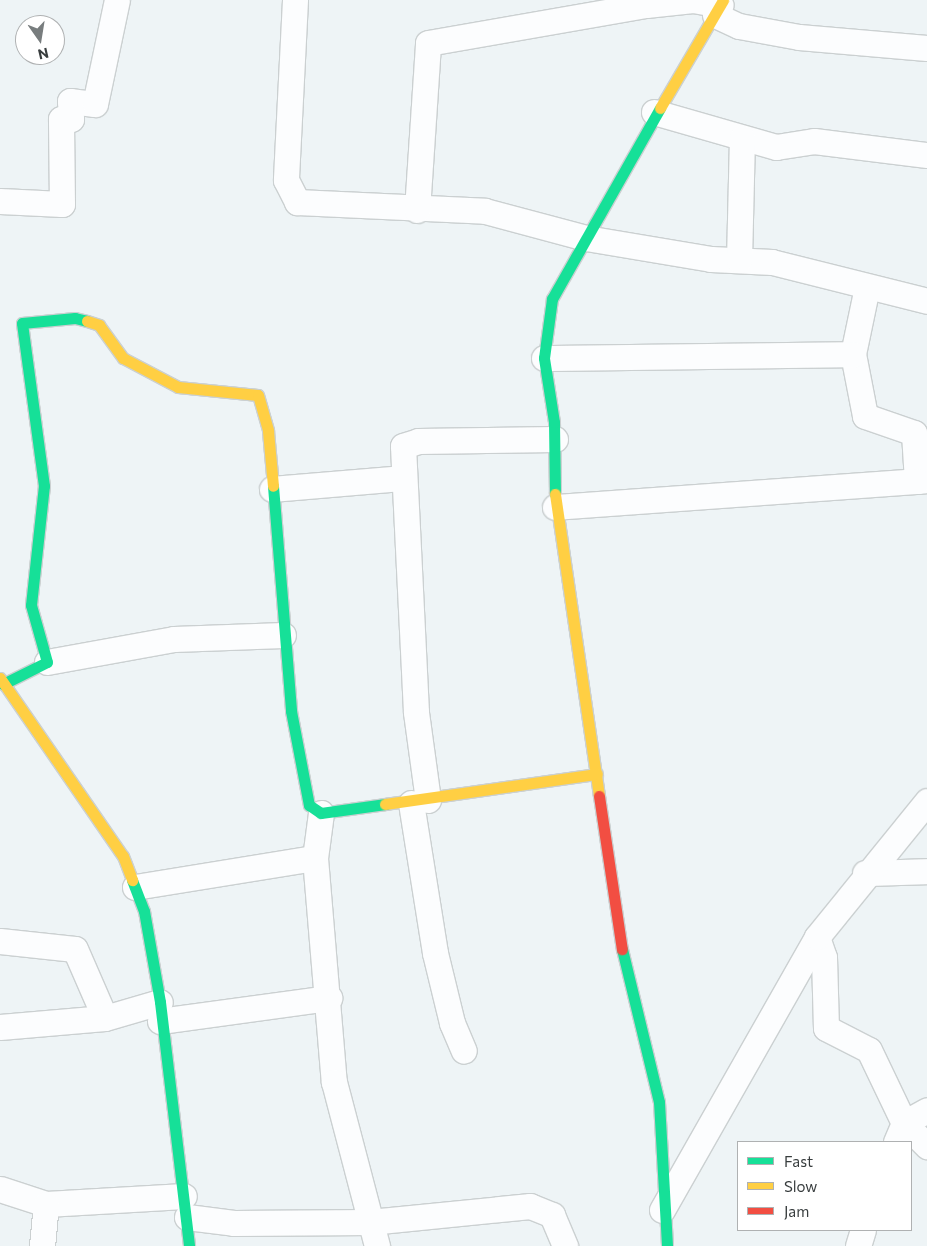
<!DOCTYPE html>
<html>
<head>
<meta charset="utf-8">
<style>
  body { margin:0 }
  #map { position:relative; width:927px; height:1246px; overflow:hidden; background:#eef4f6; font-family:Commissioner,sans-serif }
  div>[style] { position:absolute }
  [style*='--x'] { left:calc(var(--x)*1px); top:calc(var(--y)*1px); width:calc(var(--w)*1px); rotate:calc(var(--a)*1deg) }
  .roads { filter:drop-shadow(1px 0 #cbd0d1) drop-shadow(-1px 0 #cbd0d1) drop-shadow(0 1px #cbd0d1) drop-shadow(0 -1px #cbd0d1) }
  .street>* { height:25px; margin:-12.5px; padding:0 12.5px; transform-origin:12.5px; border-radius:12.5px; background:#fcfdfe }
  .fast>* { height:11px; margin:-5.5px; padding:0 5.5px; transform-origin:5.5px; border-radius:5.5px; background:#16e098 }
  .slow>* { height:11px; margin:-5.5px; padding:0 5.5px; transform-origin:5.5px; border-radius:5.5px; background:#ffcf43 }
  .jam>* { height:11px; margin:-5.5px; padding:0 5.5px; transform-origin:5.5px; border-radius:5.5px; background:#f24e42 }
  span { translate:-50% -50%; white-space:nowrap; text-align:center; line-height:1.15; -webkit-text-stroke:5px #fff; paint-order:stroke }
  .legend { position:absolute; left:737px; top:1141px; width:175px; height:90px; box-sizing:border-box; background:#fff; border:1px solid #afb1b2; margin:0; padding:6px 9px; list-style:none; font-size:15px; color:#383d3e }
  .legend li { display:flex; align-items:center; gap:10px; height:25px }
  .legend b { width:25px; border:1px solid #afb1b2 }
  .north { position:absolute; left:15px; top:15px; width:50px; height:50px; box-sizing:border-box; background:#fff; border:1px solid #afb1b2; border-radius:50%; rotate:167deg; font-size:14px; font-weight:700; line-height:20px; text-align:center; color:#383d3e }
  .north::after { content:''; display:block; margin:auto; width:18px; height:22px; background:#787d7e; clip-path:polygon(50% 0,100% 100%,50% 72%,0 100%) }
</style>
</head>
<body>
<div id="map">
  <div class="roads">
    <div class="street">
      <i style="--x:295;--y:0;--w:180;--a:92.9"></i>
      <i style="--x:286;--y:180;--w:25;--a:63"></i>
      <i style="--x:297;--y:202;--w:188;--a:2.7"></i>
      <i style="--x:485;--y:211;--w:105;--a:15"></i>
      <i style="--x:586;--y:238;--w:127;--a:9.5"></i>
      <i style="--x:711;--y:259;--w:61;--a:2.8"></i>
      <i style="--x:772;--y:262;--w:160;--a:14.1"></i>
      <i style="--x:715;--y:15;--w:26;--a:25"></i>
      <i style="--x:739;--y:26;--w:61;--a:10.4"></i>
      <i style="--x:799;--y:37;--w:128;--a:4.9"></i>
      <i style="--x:654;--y:112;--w:127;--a:16"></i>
      <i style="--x:776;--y:147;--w:38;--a:-9"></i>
      <i style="--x:814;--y:141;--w:114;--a:7.1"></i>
      <i style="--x:0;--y:201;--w:62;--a:2.8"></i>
      <i style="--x:62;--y:204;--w:85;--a:-90.7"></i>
      <i style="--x:61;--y:119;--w:10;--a:0"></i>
      <i style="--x:71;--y:119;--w:18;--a:-93"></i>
      <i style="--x:70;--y:101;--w:25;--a:7"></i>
      <i style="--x:95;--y:104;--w:106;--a:-78.1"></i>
      <i style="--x:417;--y:210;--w:167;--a:-86.2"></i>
      <i style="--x:428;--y:43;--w:221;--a:-9.9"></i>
      <i style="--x:646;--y:5;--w:47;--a:-6.1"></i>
      <i style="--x:693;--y:0;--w:28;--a:10"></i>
      <i style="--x:739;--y:260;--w:122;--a:-88.6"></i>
      <i style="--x:867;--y:287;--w:68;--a:101.8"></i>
      <i style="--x:853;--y:354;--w:63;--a:79"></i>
      <i style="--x:865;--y:416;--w:52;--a:19.1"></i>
      <i style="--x:914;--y:433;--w:48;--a:86.4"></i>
      <i style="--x:917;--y:481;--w:10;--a:-6"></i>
      <i style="--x:544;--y:358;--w:309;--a:-0.7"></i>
      <i style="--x:272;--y:489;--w:132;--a:-4.8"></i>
      <i style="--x:555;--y:507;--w:363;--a:-4.1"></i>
      <i style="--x:47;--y:662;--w:129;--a:-10.3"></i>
      <i style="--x:174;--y:639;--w:109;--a:-2.1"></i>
      <i style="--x:428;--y:800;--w:89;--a:-97.8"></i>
      <i style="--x:416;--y:712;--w:266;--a:-92.8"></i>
      <i style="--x:403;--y:446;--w:16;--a:-18"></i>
      <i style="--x:418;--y:441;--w:137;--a:-0.8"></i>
      <i style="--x:411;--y:803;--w:152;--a:80.9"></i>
      <i style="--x:435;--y:953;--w:72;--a:76.3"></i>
      <i style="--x:452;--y:1023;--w:30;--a:67"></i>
      <i style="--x:321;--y:813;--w:45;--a:97.6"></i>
      <i style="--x:315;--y:858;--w:225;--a:85.2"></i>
      <i style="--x:334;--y:1082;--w:170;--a:75.3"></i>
      <i style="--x:865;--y:873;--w:62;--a:-1.8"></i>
      <i style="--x:135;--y:887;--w:182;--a:-9.2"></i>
      <i style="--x:817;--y:937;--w:21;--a:71"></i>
      <i style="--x:824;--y:957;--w:71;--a:88.4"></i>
      <i style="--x:826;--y:1028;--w:48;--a:27.1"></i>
      <i style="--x:869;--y:1050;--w:81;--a:64.4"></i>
      <i style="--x:904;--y:1123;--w:33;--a:45"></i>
      <i style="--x:0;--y:941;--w:75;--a:6.1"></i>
      <i style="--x:75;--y:949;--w:75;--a:66.5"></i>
      <i style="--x:160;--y:1021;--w:171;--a:-7.8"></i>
      <i style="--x:0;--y:1027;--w:105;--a:-4.9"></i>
      <i style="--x:105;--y:1018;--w:57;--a:-16.2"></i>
      <i style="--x:896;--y:1142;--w:21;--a:-67"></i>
      <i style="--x:904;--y:1123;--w:26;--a:-29"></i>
      <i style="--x:0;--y:1189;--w:48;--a:18.1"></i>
      <i style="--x:46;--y:1204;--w:138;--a:-3.3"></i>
      <i style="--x:662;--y:1210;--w:314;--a:-60.4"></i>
      <i style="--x:817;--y:937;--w:175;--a:-51"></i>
      <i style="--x:187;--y:1217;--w:47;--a:7.3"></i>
      <i style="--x:234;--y:1223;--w:136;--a:-0.4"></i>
      <i style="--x:370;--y:1222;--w:161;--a:-5.7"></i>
      <i style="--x:530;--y:1206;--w:24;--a:22"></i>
      <i style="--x:552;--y:1215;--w:34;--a:67"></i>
      <i style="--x:42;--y:1246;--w:42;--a:-84.6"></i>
      <i style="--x:858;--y:1246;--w:17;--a:-73"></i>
    </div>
    <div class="fast">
      <i style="--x:273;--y:486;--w:226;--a:85.4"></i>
      <i style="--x:291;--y:711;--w:96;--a:79.2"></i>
      <i style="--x:309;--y:805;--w:14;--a:34"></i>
      <i style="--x:321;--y:813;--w:65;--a:-8"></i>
      <i style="--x:555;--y:494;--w:72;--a:-90.8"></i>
      <i style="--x:554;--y:422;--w:65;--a:-98.9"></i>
      <i style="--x:544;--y:358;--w:60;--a:-82.3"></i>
      <i style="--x:552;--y:299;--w:219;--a:-60.5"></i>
      <i style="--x:3;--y:684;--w:49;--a:-26.6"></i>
      <i style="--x:47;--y:662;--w:59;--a:-105.7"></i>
      <i style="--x:31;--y:605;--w:120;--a:-83.8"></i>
      <i style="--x:44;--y:486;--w:164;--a:-97.7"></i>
      <i style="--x:22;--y:323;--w:53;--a:-5.4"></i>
      <i style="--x:75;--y:318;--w:12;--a:14"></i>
      <i style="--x:132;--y:880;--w:33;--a:69"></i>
      <i style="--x:144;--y:911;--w:92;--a:80"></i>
      <i style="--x:160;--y:1002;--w:246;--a:83.2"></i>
      <i style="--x:622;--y:949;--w:157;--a:76.4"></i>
      <i style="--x:659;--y:1102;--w:144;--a:86.8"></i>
    </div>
    <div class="slow">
      <i style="--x:660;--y:108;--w:125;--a:-59.7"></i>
      <i style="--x:87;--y:321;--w:13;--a:18"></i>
      <i style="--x:99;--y:325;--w:41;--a:54"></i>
      <i style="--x:123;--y:358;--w:62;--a:27.8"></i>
      <i style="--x:178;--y:387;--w:80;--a:5.7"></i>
      <i style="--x:258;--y:395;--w:37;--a:74"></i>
      <i style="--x:268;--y:431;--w:55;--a:84.8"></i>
      <i style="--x:555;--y:494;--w:305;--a:81.7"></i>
      <i style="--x:0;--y:678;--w:216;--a:55.4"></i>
      <i style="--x:123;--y:856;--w:26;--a:69"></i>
      <i style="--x:385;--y:804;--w:214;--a:-8.1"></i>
    </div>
    <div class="jam">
      <i style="--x:599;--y:796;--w:155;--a:81.5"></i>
    </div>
  </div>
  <ul class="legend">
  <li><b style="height:6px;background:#16e098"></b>Fast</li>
  <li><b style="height:6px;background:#ffcf43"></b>Slow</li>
  <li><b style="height:6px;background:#f24e42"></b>Jam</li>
  </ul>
  <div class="north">N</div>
</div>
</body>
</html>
